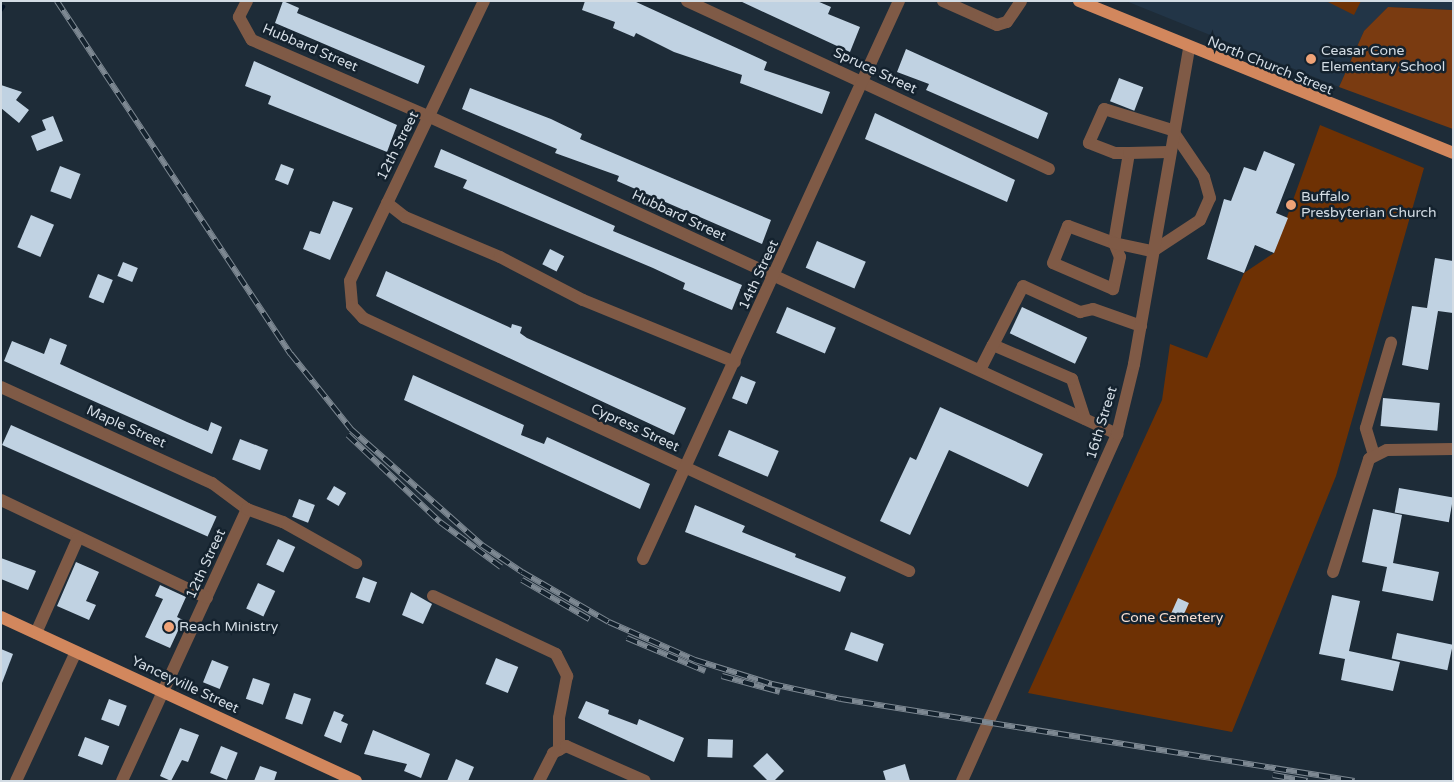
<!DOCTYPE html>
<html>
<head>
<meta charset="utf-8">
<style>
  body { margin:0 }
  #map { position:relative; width:1454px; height:782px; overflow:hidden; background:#1e2c38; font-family:"Varela Round",sans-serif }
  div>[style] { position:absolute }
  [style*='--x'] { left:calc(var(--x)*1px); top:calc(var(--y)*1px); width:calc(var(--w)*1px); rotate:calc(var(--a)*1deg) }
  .built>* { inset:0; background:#223547 }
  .green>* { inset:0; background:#6e3104 }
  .forest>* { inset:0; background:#7a3b11 }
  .stream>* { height:4px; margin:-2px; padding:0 2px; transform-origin:2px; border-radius:2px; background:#001024 }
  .building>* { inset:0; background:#c0d2e2; transform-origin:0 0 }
  .minor>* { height:12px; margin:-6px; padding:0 6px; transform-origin:6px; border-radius:6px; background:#7f5a46 }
  .major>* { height:12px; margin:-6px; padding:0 6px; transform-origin:6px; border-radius:6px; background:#d2875d }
  .rail>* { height:5.5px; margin-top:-2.75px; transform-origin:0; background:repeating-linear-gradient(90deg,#14222e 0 11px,#7d8892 0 22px); box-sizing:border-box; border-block:1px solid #7d8892 }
  .dots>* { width:14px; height:14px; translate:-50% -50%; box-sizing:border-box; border:2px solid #14222e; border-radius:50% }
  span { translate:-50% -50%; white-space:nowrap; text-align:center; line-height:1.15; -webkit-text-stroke:5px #14222e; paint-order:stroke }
  .street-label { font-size:14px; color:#d3dce4 }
  .poi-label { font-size:14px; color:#d3dce4 }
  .left { translate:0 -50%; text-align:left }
  .park-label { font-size:14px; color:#f7dfd2 }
  .frame { position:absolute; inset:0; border:2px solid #d3dce4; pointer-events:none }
</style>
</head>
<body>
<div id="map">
  <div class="built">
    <i style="clip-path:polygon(1126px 1px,1453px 1px,1453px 10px,1388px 7px,1364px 31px,1339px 87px)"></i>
  </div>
  <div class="green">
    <i style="clip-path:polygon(1326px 1px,1361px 1px,1354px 15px)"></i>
    <i style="clip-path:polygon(1320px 125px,1424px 168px,1336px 476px,1232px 732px,1028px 693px,1162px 400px,1170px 344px,1207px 358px,1244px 273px,1274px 253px)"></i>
  </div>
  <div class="forest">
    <i style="clip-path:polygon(1388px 7px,1453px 10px,1453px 129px,1339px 87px,1364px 31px)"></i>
  </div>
  <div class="stream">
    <i style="--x:1;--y:10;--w:4;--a:-56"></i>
  </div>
  <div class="building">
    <i style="clip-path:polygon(283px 1px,299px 8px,297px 13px,425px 66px,418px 84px,275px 23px)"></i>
    <i style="clip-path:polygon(585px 1px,634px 1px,767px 62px,764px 70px,830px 92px,822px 114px,740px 83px,742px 75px,674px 52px,636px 33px,634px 37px,613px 28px,615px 22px,582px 10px)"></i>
    <i style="clip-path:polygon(740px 1px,817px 1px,831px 7px,828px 14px,860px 27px,850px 52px)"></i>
    <i style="clip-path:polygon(906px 49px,1048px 113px,1038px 139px,926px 90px,929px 84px,897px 72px)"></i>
    <i style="clip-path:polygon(254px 61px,397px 125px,387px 152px,268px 104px,271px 96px,245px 86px)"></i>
    <i style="left:1119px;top:78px;width:26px;height:25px;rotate:21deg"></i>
    <i style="clip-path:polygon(1px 85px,22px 92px,16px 100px,29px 110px,19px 123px,1px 108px)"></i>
    <i style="clip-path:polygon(470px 88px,551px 119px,582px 134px,580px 139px,771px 220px,762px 244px,617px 181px,619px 176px,555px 153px,557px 149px,462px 109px)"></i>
    <i style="clip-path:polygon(875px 113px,1015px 180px,1007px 202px,865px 139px)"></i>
    <i style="clip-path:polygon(53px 116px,63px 141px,37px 151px,31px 136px,46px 130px,42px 120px)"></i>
    <i style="clip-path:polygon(441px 149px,615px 226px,613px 231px,742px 285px,732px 310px,683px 289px,685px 283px,653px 268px,463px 188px,467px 180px,434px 167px)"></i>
    <i style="clip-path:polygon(1264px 151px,1295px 164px,1276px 213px,1288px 218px,1274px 253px,1255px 245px,1244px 273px,1207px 259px,1224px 199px,1231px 201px,1244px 167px,1256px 171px)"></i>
    <i style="left:281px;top:164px;width:14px;height:17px;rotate:21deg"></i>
    <i style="left:60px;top:166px;width:22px;height:27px;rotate:21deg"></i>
    <i style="clip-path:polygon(333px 201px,353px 208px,330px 260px,303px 249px,310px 231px,320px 234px)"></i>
    <i style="left:31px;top:215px;width:25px;height:35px;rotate:23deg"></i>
    <i style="left:817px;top:241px;width:53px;height:29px;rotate:23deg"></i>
    <i style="left:550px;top:249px;width:16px;height:17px;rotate:27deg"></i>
    <i style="clip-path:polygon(1435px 258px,1453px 261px,1453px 313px,1438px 311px,1428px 370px,1402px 365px,1412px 306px,1427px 308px)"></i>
    <i style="left:123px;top:262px;width:16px;height:15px;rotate:22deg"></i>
    <i style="clip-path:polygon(386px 271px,511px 328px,512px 324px,522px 327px,520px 333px,527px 338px,686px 408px,674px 435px,376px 296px)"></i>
    <i style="left:98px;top:274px;width:16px;height:25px;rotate:22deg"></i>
    <i style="left:787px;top:307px;width:53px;height:28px;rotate:23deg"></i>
    <i style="left:1022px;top:307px;width:72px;height:29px;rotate:25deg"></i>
    <i style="clip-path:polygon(50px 338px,67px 345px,60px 364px,187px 422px,208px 431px,211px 422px,222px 427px,212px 454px,4px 361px,12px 341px,44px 354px)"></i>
    <i style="clip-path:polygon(413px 375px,524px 425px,521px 435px,544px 444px,547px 437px,650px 484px,640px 509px,404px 400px)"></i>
    <i style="left:741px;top:376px;width:16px;height:24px;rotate:22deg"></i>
    <i style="left:1383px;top:398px;width:57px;height:28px;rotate:5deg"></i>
    <i style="clip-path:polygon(940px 407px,1043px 454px,1028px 487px,949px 450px,910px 535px,880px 521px,910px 457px,916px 460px)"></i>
    <i style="left:11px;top:425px;width:225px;height:22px;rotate:24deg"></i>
    <i style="left:729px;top:430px;width:54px;height:28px;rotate:23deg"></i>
    <i style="left:240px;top:439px;width:30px;height:22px;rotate:21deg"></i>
    <i style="left:334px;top:486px;width:14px;height:15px;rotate:30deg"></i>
    <i style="left:1399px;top:488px;width:55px;height:25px;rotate:10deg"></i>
    <i style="left:299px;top:499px;width:17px;height:19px;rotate:21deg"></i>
    <i style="clip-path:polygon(695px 505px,745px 526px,742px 532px,796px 554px,795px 557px,846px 577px,840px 592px,685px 532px)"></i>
    <i style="clip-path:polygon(1373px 509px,1402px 515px,1393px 563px,1439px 572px,1433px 601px,1382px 591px,1387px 567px,1362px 562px)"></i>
    <i style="left:278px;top:539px;width:19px;height:28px;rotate:25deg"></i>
    <i style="clip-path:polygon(1px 558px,36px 571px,28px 590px,1px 579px)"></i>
    <i style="clip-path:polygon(76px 562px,99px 572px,86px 601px,96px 605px,89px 620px,57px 606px)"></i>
    <i style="left:363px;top:577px;width:15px;height:22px;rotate:20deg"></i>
    <i style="left:258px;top:583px;width:19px;height:28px;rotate:25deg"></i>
    <i style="clip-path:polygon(160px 585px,186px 597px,177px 617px,183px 620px,170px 648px,145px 637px,163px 599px,155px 596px)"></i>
    <i style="clip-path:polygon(411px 592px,432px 604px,423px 624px,402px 615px)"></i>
    <i style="clip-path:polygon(1332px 595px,1360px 601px,1349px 651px,1400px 662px,1393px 691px,1341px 680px,1345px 659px,1319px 654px)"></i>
    <i style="left:1178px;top:598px;width:12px;height:17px;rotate:24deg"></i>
    <i style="left:851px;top:632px;width:35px;height:19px;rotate:20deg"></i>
    <i style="left:1397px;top:633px;width:57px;height:26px;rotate:12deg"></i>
    <i style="clip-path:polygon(1px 649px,13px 654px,2px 683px,1px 683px)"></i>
    <i style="left:496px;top:658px;width:24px;height:28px;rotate:22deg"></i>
    <i style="left:212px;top:660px;width:18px;height:24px;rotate:22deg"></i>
    <i style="left:253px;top:678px;width:18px;height:22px;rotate:19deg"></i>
    <i style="left:294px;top:693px;width:18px;height:27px;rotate:19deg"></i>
    <i style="left:109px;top:699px;width:19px;height:22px;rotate:21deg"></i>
    <i style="clip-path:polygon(586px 701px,609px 710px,608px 714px,637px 725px,639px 719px,684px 738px,674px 762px,578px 718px)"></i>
    <i style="clip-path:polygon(334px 711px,344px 715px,341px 721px,348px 724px,341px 743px,324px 736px)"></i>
    <i style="clip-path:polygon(180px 728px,199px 735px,188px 762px,182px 760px,171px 781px,160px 776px)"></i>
    <i style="clip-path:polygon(373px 730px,430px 754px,421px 778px,404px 771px,407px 764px,364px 754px)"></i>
    <i style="left:85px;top:737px;width:26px;height:20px;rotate:21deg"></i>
    <i style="left:708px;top:739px;width:25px;height:18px;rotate:2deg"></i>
    <i style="left:221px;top:746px;width:18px;height:29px;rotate:22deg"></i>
    <i style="clip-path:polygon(767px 753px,784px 771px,774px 781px,768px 781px,753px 766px)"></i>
    <i style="clip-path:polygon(456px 759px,474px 767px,468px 781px,447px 781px)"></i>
    <i style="clip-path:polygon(905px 764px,910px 781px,886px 781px,883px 771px)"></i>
    <i style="clip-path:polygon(260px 766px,277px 772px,274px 781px,254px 781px)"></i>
  </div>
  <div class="minor">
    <i style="--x:247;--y:1;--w:18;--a:117"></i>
    <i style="--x:239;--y:17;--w:26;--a:61"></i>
    <i style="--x:252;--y:40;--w:194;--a:23.4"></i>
    <i style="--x:430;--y:117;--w:757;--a:24.77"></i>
    <i style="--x:484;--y:1;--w:310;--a:115.6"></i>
    <i style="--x:350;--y:281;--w:25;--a:85"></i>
    <i style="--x:352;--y:306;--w:16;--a:47"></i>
    <i style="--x:363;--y:318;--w:602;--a:24.86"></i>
    <i style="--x:687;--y:1;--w:399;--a:24.9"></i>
    <i style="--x:943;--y:1;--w:59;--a:24"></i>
    <i style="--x:997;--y:25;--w:10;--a:-17"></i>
    <i style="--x:1007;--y:22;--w:25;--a:-56"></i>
    <i style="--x:1129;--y:153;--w:91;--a:99.5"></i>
    <i style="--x:1114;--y:243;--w:15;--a:67"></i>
    <i style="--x:1120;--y:257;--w:33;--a:102"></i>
    <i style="--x:1113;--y:289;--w:65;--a:-156.6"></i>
    <i style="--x:1053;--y:263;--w:40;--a:-68"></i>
    <i style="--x:1068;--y:226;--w:49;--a:20.3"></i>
    <i style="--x:1114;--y:243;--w:40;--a:12"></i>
    <i style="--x:1153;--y:251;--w:56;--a:-33.4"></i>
    <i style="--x:1200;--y:220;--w:24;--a:-66"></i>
    <i style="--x:1210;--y:198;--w:22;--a:-106"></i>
    <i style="--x:1204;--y:177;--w:57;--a:-124.2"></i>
    <i style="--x:1172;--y:130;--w:71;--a:-162.8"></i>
    <i style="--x:1104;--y:109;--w:37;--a:114"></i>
    <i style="--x:1089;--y:143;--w:28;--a:21"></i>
    <i style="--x:1115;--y:153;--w:14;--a:0"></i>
    <i style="--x:1129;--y:153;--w:40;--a:-1.4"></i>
    <i style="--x:387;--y:203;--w:23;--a:38"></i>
    <i style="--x:405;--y:217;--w:103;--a:22.8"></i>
    <i style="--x:500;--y:257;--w:93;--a:27.4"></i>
    <i style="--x:583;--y:300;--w:164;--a:22.2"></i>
    <i style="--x:980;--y:370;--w:28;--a:-63"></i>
    <i style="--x:1;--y:387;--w:232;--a:24.5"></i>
    <i style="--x:212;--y:483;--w:44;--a:36.6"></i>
    <i style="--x:247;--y:509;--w:299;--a:114.7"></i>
    <i style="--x:1085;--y:419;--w:42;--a:-108"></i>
    <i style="--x:1072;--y:379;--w:86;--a:-156.7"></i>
    <i style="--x:993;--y:345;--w:66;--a:-63"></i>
    <i style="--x:1023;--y:286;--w:63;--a:24.5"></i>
    <i style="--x:1080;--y:312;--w:13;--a:-13"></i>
    <i style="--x:1093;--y:309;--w:51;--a:19.5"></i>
    <i style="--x:1374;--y:455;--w:28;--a:-107"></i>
    <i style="--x:1366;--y:428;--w:89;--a:-73.6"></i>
    <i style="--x:1;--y:500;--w:228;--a:25.4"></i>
    <i style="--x:247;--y:509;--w:38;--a:20"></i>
    <i style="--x:283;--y:522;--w:84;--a:29.3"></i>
    <i style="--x:643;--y:559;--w:614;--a:-65.36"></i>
    <i style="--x:1333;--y:572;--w:119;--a:-72.3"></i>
    <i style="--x:1369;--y:459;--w:20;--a:-27"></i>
    <i style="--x:1387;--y:450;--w:66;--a:-0.9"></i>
    <i style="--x:433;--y:596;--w:136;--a:25.2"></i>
    <i style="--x:556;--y:654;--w:25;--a:63"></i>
    <i style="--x:567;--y:676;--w:43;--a:100.8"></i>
    <i style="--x:559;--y:718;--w:32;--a:90"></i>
    <i style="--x:36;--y:633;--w:104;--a:-66.1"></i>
    <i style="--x:16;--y:781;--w:142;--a:-65.1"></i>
    <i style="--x:539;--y:781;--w:31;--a:-63"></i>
    <i style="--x:553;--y:753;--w:15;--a:-28"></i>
    <i style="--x:566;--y:746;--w:86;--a:23.9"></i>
    <i style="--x:962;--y:781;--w:380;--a:-65.9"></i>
    <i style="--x:1117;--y:434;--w:72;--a:-76.3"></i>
    <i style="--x:1134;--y:364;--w:320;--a:-80.1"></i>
  </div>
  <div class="major">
    <i style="--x:1079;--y:1;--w:404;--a:22.1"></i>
    <i style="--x:1;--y:617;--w:391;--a:24.8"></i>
  </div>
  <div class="rail">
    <i style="--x:57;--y:1;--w:424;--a:56.5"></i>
    <i style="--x:291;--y:354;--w:96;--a:51.3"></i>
    <i style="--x:351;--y:429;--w:175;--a:41.5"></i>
    <i style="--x:482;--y:545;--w:48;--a:34"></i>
    <i style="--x:522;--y:572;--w:100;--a:29.9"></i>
    <i style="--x:609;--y:622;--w:94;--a:23.8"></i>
    <i style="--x:695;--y:660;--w:81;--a:17.3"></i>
    <i style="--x:772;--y:684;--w:71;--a:12.3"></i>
    <i style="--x:841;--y:699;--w:520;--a:9.06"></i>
    <i style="--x:348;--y:435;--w:127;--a:43.4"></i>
    <i style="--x:440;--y:522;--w:76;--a:36.4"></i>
    <i style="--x:522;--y:580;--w:78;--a:30.2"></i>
    <i style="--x:627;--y:638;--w:85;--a:22.9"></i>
    <i style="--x:722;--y:676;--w:60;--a:15.4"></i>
    <i style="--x:1273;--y:775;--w:35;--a:10"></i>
  </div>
  <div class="dots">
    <i style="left:1311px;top:59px;background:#efa378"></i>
    <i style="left:1291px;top:205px;background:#efa378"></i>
    <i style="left:169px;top:627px;background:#efa378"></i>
  </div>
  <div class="street-label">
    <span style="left:310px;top:48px;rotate:23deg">Hubbard Street</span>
    <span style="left:1270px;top:66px;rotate:22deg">North Church Street</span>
    <span style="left:875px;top:71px;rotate:25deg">Spruce Street</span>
    <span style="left:398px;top:146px;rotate:-63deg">12th Street</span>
    <span style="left:679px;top:216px;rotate:25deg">Hubbard Street</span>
    <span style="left:759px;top:275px;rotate:-65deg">14th Street</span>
    <span style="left:1102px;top:423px;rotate:-73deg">16th Street</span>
    <span style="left:126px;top:427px;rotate:24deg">Maple Street</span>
    <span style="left:635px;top:428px;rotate:25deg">Cypress Street</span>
    <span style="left:206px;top:564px;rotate:-65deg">12th Street</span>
    <span style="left:185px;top:685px;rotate:25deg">Yanceyville Street</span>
  </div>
  <div class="poi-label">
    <span class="left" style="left:1321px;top:59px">Ceasar Cone<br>Elementary School</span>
    <span class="left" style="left:1301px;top:205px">Buffalo<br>Presbyterian Church</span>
    <span class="left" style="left:179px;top:627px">Reach Ministry</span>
  </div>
  <div class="park-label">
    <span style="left:1172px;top:618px">Cone Cemetery</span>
  </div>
  <div class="frame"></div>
</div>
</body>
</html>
